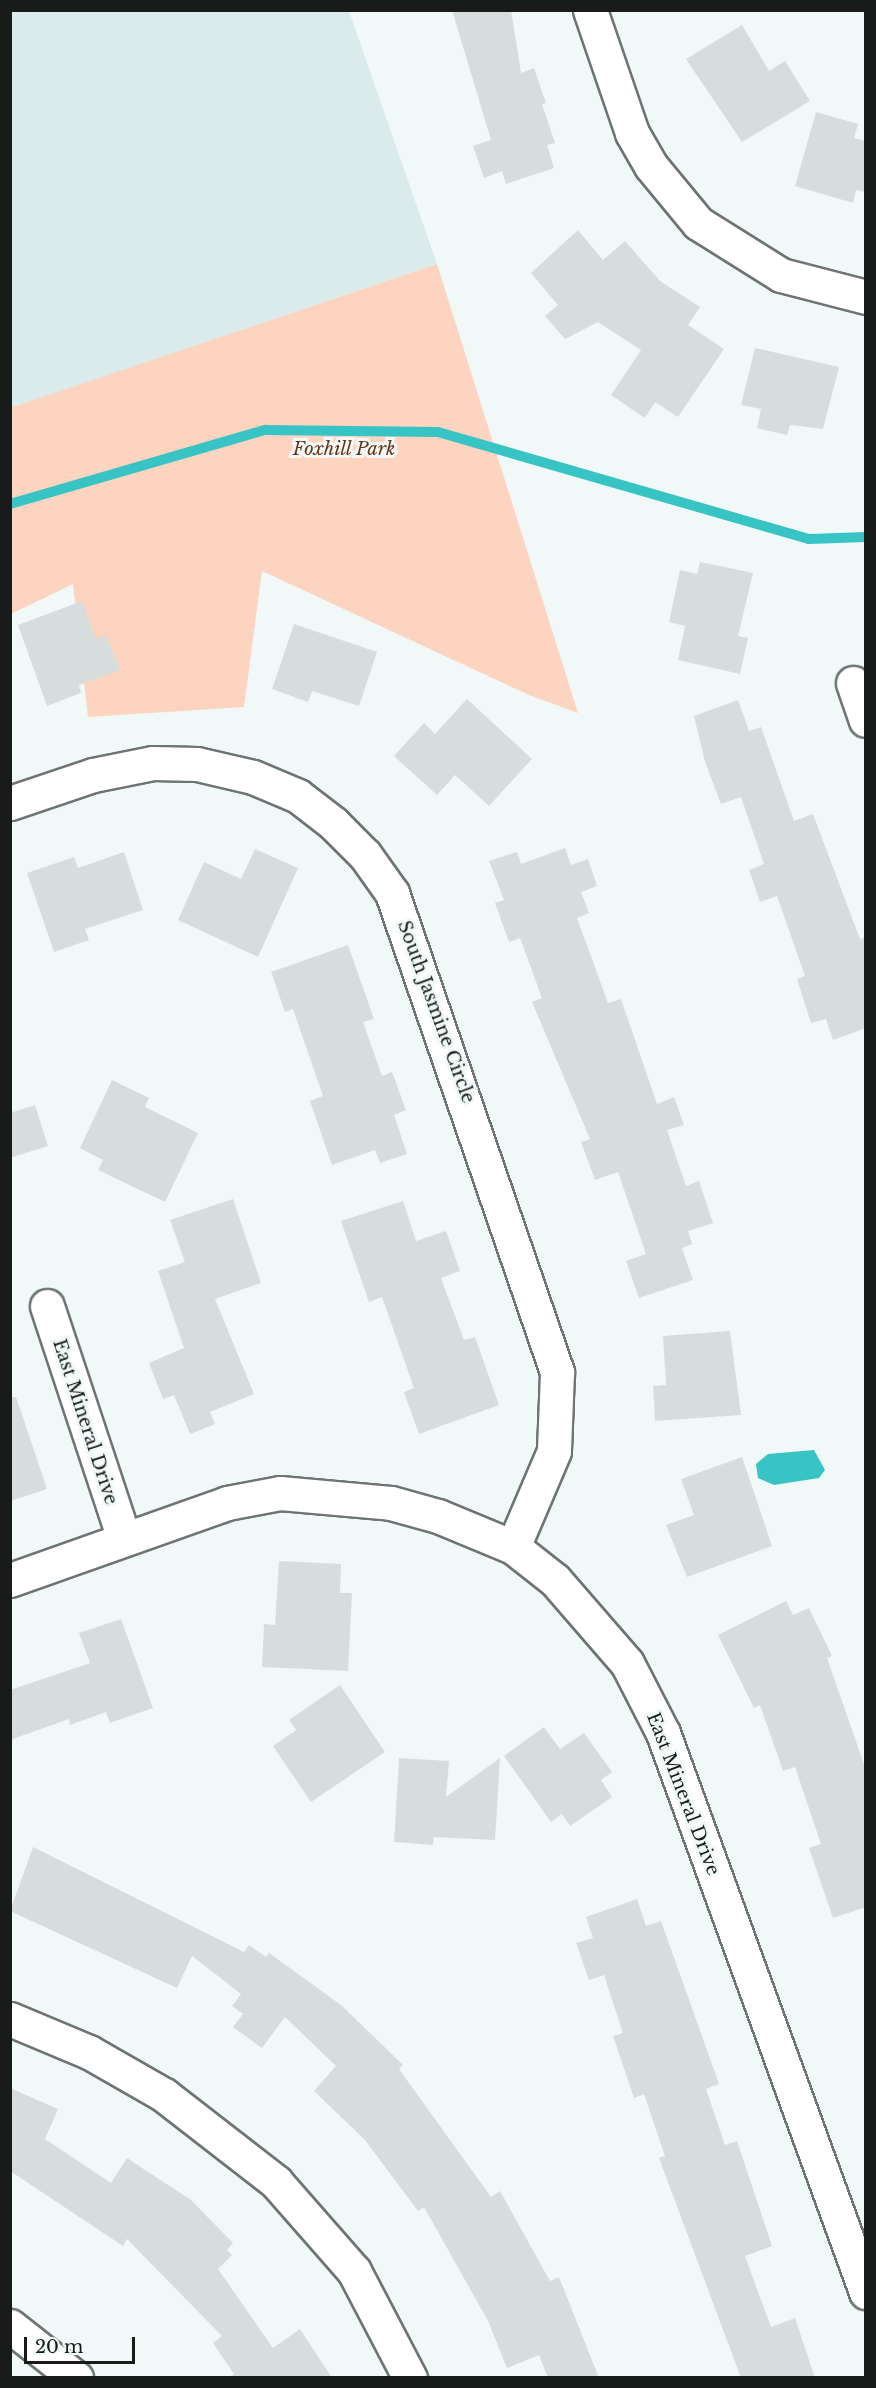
<!DOCTYPE html>
<html>
<head>
<meta charset="utf-8">
<style>
  body { margin:0 }
  #map { position:relative; width:876px; height:2388px; overflow:hidden; background:#f1f8f8; font-family:"Libre Baskerville",serif }
  div>[style] { position:absolute }
  [style*='--x'] { left:calc(var(--x)*1px); top:calc(var(--y)*1px); width:calc(var(--w)*1px); rotate:calc(var(--a)*1deg) }
  .built>* { inset:0; background:#dbeaea }
  .green>* { inset:0; background:#fcd4bf }
  .water>* { inset:0; background:#38c3c4 }
  .stream>* { height:10px; margin:-5px; padding:0 5px; transform-origin:5px; border-radius:5px; background:#38c3c4 }
  .building>* { inset:0; background:#d7dddd }
  .roads { filter:drop-shadow(2px 0 #6e7474) drop-shadow(-2px 0 #6e7474) drop-shadow(0 2px #6e7474) drop-shadow(0 -2px #6e7474) }
  .minor>* { height:33px; margin:-16.5px; padding:0 16.5px; transform-origin:16.5px; border-radius:16.5px; background:#fff }
  span { translate:-50% -50%; white-space:nowrap; text-align:center; line-height:1.15; -webkit-text-stroke:6px #f1f8f8; paint-order:stroke }
  .park-label { font-size:18px; color:#673412; font-style:italic }
  .street-label { font-size:18px; color:#181b1a }
  .frame { position:absolute; inset:0; border:12px solid #181b1a; pointer-events:none }
  .scale { position:absolute; left:24px; top:2337px; width:111px; height:27px; box-sizing:border-box; border:3px solid #181b1a; border-top:0; padding-left:8px; font-size:18px; line-height:21px; white-space:nowrap; color:#181b1a; -webkit-text-stroke:4px #f1f8f8; paint-order:stroke }
</style>
</head>
<body>
<div id="map">
  <div class="built">
    <i style="clip-path:polygon(10px 11px,349px 11px,437px 264px,11px 408px)"></i>
  </div>
  <div class="green">
    <i style="clip-path:polygon(437px 264px,578px 713px,529px 695px,262px 571px,244px 707px,88px 717px,73px 584px,11px 614px,10px 408px)"></i>
  </div>
  <div class="water">
    <i style="clip-path:polygon(814px 1450px,825px 1470px,819px 1478px,774px 1485px,758px 1478px,756px 1464px,768px 1454px)"></i>
  </div>
  <div class="stream">
    <i style="--x:10;--y:504;--w:266;--a:-16.2"></i>
    <i style="--x:265;--y:430;--w:173;--a:0.7"></i>
    <i style="--x:438;--y:432;--w:386;--a:16.1"></i>
    <i style="--x:809;--y:539;--w:57;--a:-2"></i>
  </div>
  <div class="building">
    <i style="clip-path:polygon(452px 10px,511px 10px,521px 73px,534px 68px,546px 103px,542px 104px,555px 143px,547px 145px,554px 168px,506px 184px,502px 171px,484px 178px,473px 146px,491px 140px)"></i>
    <i style="clip-path:polygon(742px 25px,769px 71px,785px 61px,810px 101px,742px 142px,686px 59px)"></i>
    <i style="clip-path:polygon(816px 112px,858px 124px,854px 138px,866px 141px,866px 192px,856px 190px,853px 203px,795px 186px)"></i>
    <i style="clip-path:polygon(578px 230px,603px 260px,625px 241px,660px 281px,700px 307px,688px 325px,724px 349px,678px 417px,655px 402px,645px 418px,611px 395px,641px 350px,598px 322px,565px 339px,545px 316px,558px 305px,531px 273px)"></i>
    <i style="clip-path:polygon(755px 348px,839px 367px,823px 429px,790px 425px,787px 435px,757px 428px,761px 409px,741px 405px)"></i>
    <i style="clip-path:polygon(700px 562px,753px 573px,738px 636px,748px 638px,740px 674px,678px 660px,685px 626px,669px 622px,680px 570px,697px 574px)"></i>
    <i style="clip-path:polygon(82px 601px,96px 639px,106px 635px,120px 670px,79px 685px,81px 693px,47px 706px,18px 625px)"></i>
    <i style="clip-path:polygon(294px 624px,377px 652px,359px 706px,312px 691px,308px 702px,272px 689px)"></i>
    <i style="clip-path:polygon(467px 699px,532px 759px,489px 806px,455px 775px,437px 795px,394px 756px,424px 723px,435px 734px)"></i>
    <i style="clip-path:polygon(738px 700px,749px 731px,761px 727px,794px 821px,813px 814px,860px 939px,866px 937px,866px 1028px,833px 1040px,826px 1019px,811px 1023px,797px 979px,805px 976px,777px 896px,760px 902px,749px 870px,764px 864px,741px 797px,721px 804px,705px 762px,694px 716px)"></i>
    <i style="clip-path:polygon(565px 848px,571px 865px,588px 859px,597px 886px,581px 892px,589px 913px,577px 918px,608px 1003px,621px 999px,657px 1104px,674px 1097px,684px 1125px,667px 1130px,686px 1186px,699px 1181px,713px 1223px,688px 1231px,692px 1244px,682px 1248px,693px 1280px,639px 1298px,626px 1261px,646px 1254px,618px 1172px,595px 1180px,581px 1142px,590px 1139px,532px 1002px,542px 998px,520px 938px,509px 942px,495px 903px,504px 900px,489px 861px,517px 852px,521px 864px)"></i>
    <i style="clip-path:polygon(255px 849px,298px 868px,258px 957px,178px 920px,204px 862px,241px 879px)"></i>
    <i style="clip-path:polygon(124px 852px,143px 910px,85px 929px,89px 940px,54px 952px,27px 873px,74px 857px,78px 868px)"></i>
    <i style="clip-path:polygon(348px 945px,374px 1019px,363px 1022px,382px 1076px,392px 1072px,406px 1110px,394px 1115px,407px 1154px,380px 1163px,375px 1150px,332px 1165px,310px 1101px,323px 1096px,293px 1009px,285px 1012px,271px 972px)"></i>
    <i style="clip-path:polygon(112px 1080px,149px 1098px,145px 1107px,198px 1133px,165px 1202px,98px 1170px,103px 1160px,80px 1148px)"></i>
    <i style="clip-path:polygon(35px 1105px,48px 1146px,10px 1158px,10px 1113px)"></i>
    <i style="clip-path:polygon(233px 1199px,261px 1283px,215px 1299px,254px 1394px,210px 1412px,215px 1424px,190px 1434px,174px 1395px,163px 1399px,149px 1363px,184px 1348px,158px 1271px,185px 1262px,170px 1220px)"></i>
    <i style="clip-path:polygon(403px 1201px,416px 1241px,446px 1231px,460px 1271px,441px 1278px,464px 1340px,475px 1337px,499px 1405px,419px 1434px,404px 1392px,414px 1388px,382px 1297px,369px 1302px,341px 1221px)"></i>
    <i style="clip-path:polygon(730px 1331px,741px 1415px,655px 1421px,653px 1386px,666px 1385px,663px 1336px)"></i>
    <i style="clip-path:polygon(16px 1397px,47px 1489px,10px 1501px,10px 1398px)"></i>
    <i style="clip-path:polygon(742px 1457px,772px 1546px,687px 1577px,666px 1525px,694px 1515px,681px 1479px)"></i>
    <i style="clip-path:polygon(279px 1561px,341px 1564px,340px 1593px,352px 1593px,348px 1671px,262px 1667px,264px 1624px,275px 1625px)"></i>
    <i style="clip-path:polygon(786px 1601px,793px 1615px,809px 1608px,832px 1656px,827px 1658px,866px 1770px,866px 1907px,833px 1918px,809px 1848px,821px 1844px,795px 1767px,783px 1771px,760px 1705px,754px 1708px,718px 1635px)"></i>
    <i style="clip-path:polygon(121px 1619px,153px 1708px,110px 1723px,106px 1712px,70px 1725px,69px 1719px,10px 1740px,10px 1690px,90px 1663px,79px 1633px)"></i>
    <i style="clip-path:polygon(340px 1685px,385px 1752px,311px 1802px,273px 1746px,296px 1730px,289px 1720px)"></i>
    <i style="clip-path:polygon(544px 1727px,560px 1749px,584px 1733px,612px 1772px,601px 1780px,612px 1797px,570px 1826px,562px 1814px,551px 1822px,504px 1756px)"></i>
    <i style="clip-path:polygon(399px 1758px,449px 1761px,446px 1797px,500px 1758px,495px 1840px,434px 1837px,433px 1845px,394px 1842px)"></i>
    <i style="clip-path:polygon(33px 1847px,244px 1952px,249px 1945px,266px 1957px,269px 1953px,341px 2005px,403px 2065px,399px 2069px,491px 2197px,500px 2191px,550px 2281px,559px 2277px,599px 2378px,548px 2378px,539px 2355px,507px 2368px,488px 2321px,424px 2207px,418px 2211px,365px 2140px,314px 2091px,336px 2066px,285px 2017px,262px 2048px,233px 2027px,243px 2014px,232px 2006px,241px 1994px,192px 1956px,177px 1988px,10px 1911px)"></i>
    <i style="clip-path:polygon(637px 1899px,646px 1926px,661px 1921px,719px 2084px,706px 2089px,725px 2145px,737px 2141px,772px 2246px,745px 2256px,771px 2327px,795px 2318px,815px 2378px,741px 2378px,659px 2158px,665px 2156px,644px 2094px,634px 2098px,613px 2036px,623px 2033px,604px 1975px,589px 1980px,576px 1943px,593px 1938px,586px 1917px)"></i>
    <i style="clip-path:polygon(10px 2088px,58px 2109px,45px 2139px,111px 2183px,127px 2158px,191px 2200px,233px 2243px,227px 2250px,232px 2255px,218px 2269px,273px 2348px,300px 2329px,332px 2378px,229px 2378px,234px 2374px,213px 2343px,222px 2336px,127px 2239px,123px 2246px,10px 2171px)"></i>
  </div>
  <div class="roads">
    <div class="minor">
      <i style="--x:590;--y:10;--w:130;--a:71.1"></i>
      <i style="--x:632;--y:133;--w:38;--a:60"></i>
      <i style="--x:651;--y:166;--w:74;--a:50.5"></i>
      <i style="--x:698;--y:223;--w:98;--a:32.1"></i>
      <i style="--x:781;--y:275;--w:88;--a:14.5"></i>
      <i style="--x:853;--y:683;--w:39;--a:71"></i>
      <i style="--x:10;--y:803;--w:88;--a:-18.6"></i>
      <i style="--x:93;--y:775;--w:61;--a:-11.3"></i>
      <i style="--x:153;--y:763;--w:44;--a:1.3"></i>
      <i style="--x:197;--y:764;--w:57;--a:13.1"></i>
      <i style="--x:253;--y:777;--w:49;--a:22.9"></i>
      <i style="--x:298;--y:796;--w:44;--a:37.6"></i>
      <i style="--x:333;--y:823;--w:45;--a:45"></i>
      <i style="--x:365;--y:855;--w:47;--a:54.6"></i>
      <i style="--x:392;--y:893;--w:507;--a:70.99"></i>
      <i style="--x:557;--y:1372;--w:79;--a:92.2"></i>
      <i style="--x:554;--y:1451;--w:104;--a:113.1"></i>
      <i style="--x:47;--y:1306;--w:245;--a:71.7"></i>
      <i style="--x:10;--y:1580;--w:230;--a:-19.5"></i>
      <i style="--x:227;--y:1503;--w:54;--a:-10.7"></i>
      <i style="--x:280;--y:1493;--w:111;--a:5.1"></i>
      <i style="--x:391;--y:1503;--w:49;--a:15.5"></i>
      <i style="--x:438;--y:1516;--w:81;--a:22.5"></i>
      <i style="--x:513;--y:1547;--w:53;--a:38.2"></i>
      <i style="--x:555;--y:1580;--w:110;--a:49.1"></i>
      <i style="--x:627;--y:1663;--w:79;--a:62.8"></i>
      <i style="--x:663;--y:1733;--w:595;--a:70.04"></i>
      <i style="--x:10;--y:2019;--w:86;--a:22.7"></i>
      <i style="--x:89;--y:2052;--w:86;--a:29.8"></i>
      <i style="--x:164;--y:2095;--w:142;--a:37.8"></i>
      <i style="--x:276;--y:2182;--w:118;--a:48.8"></i>
      <i style="--x:354;--y:2271;--w:121;--a:62.4"></i>
      <i style="--x:10;--y:2326;--w:84;--a:38.2"></i>
    </div>
  </div>
  <div class="park-label">
    <span style="left:344px;top:449px">Foxhill Park</span>
  </div>
  <div class="street-label">
    <span style="left:436px;top:1012px;rotate:70deg">South Jasmine Circle</span>
    <span style="left:85px;top:1422px;rotate:72deg">East Mineral Drive</span>
    <span style="left:683px;top:1794px;rotate:69deg">East Mineral Drive</span>
  </div>
  <div class="frame"></div>
  <div class="scale">20 m</div>
</div>
</body>
</html>
